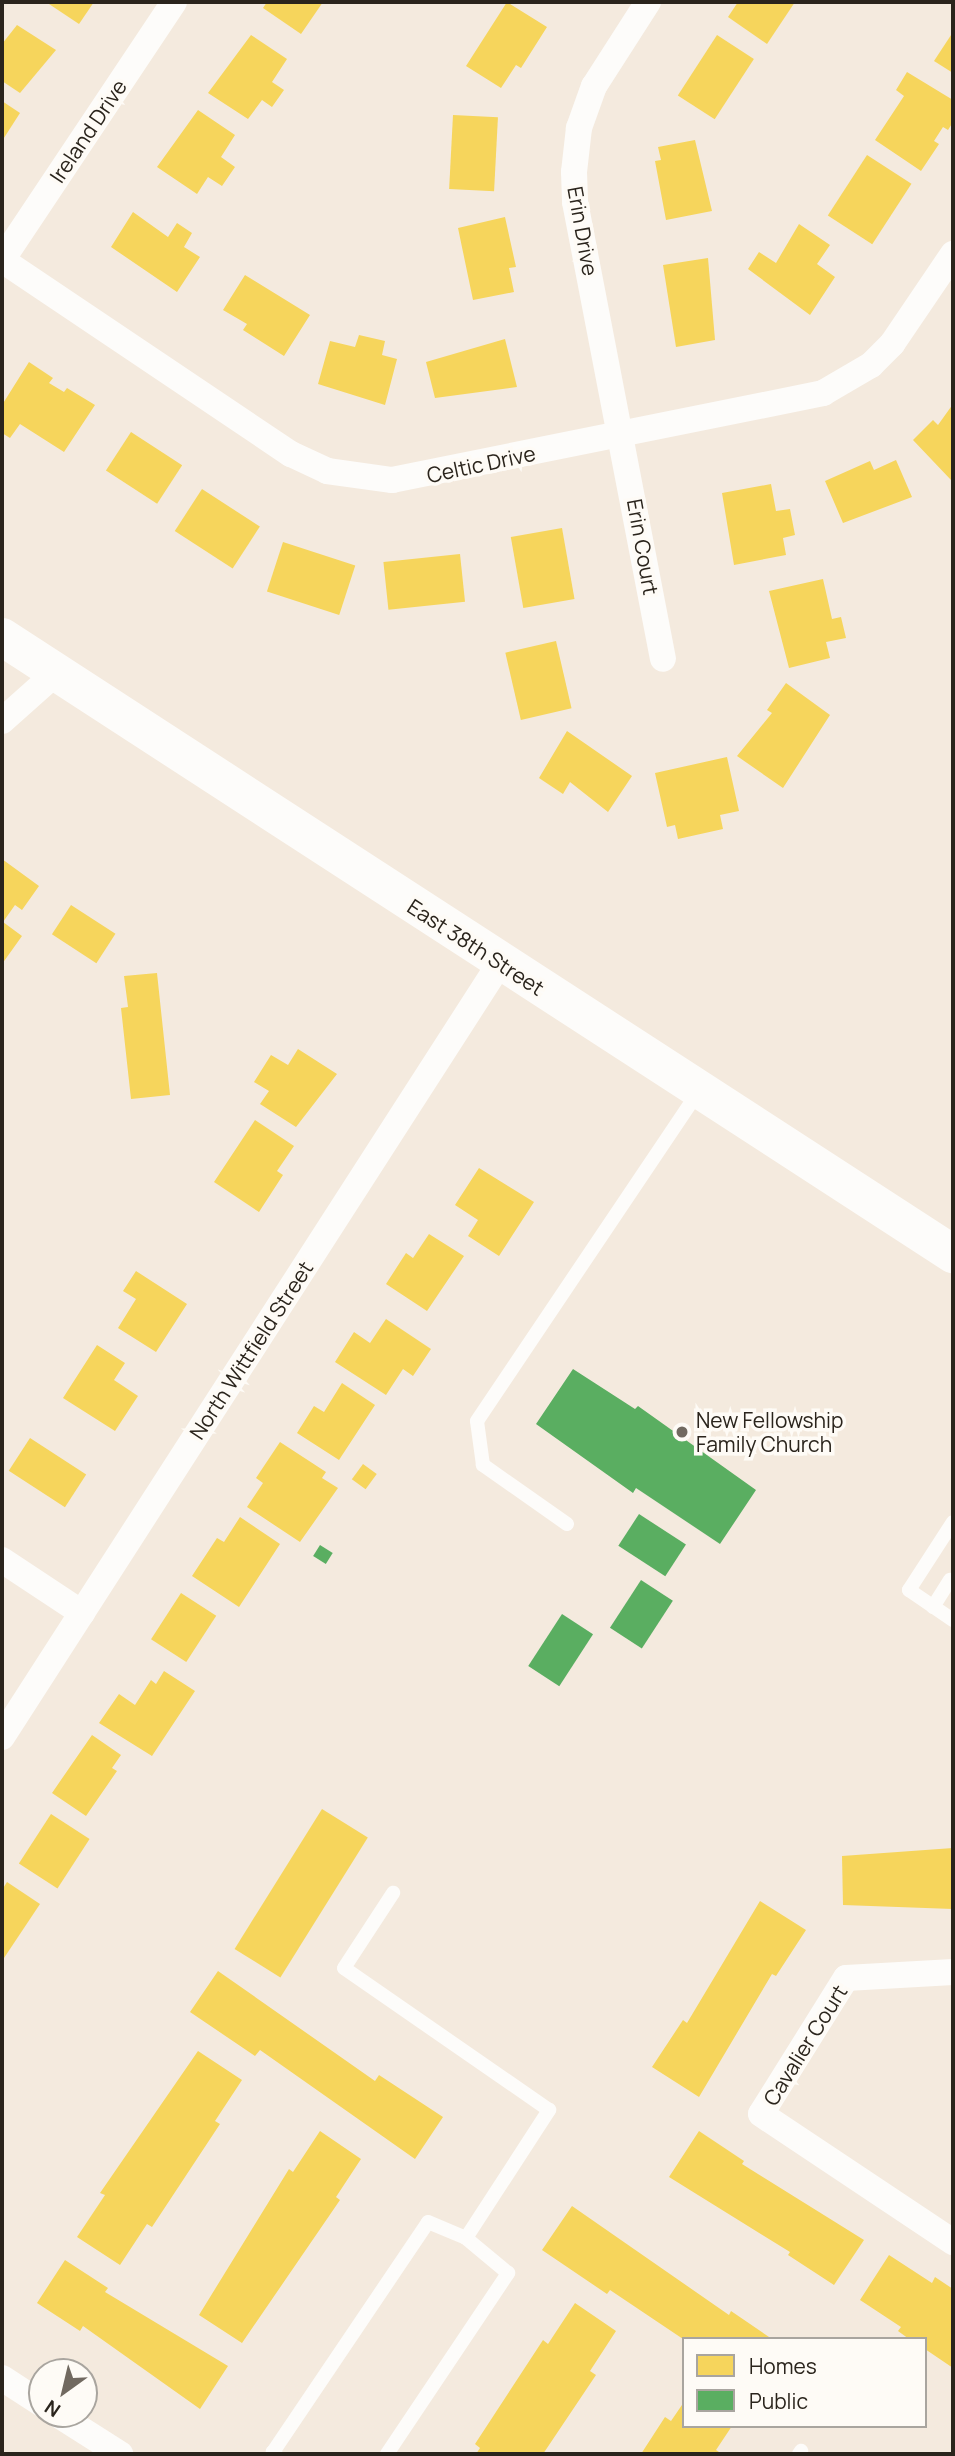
<!DOCTYPE html>
<html>
<head>
<meta charset="utf-8">
<style>
  body { margin:0 }
  #map { position:relative; width:955px; height:2456px; overflow:hidden; background:#f4eade; font-family:Manrope,sans-serif }
  div>[style] { position:absolute }
  [style*='--x'] { left:calc(var(--x)*1px); top:calc(var(--y)*1px); width:calc(var(--w)*1px); rotate:calc(var(--a)*1deg) }
  .homes>* { inset:0; background:#f6d55c; transform-origin:0 0 }
  .public>* { inset:0; background:#5aae61; transform-origin:0 0 }
  .service>* { height:14px; margin:-7px; padding:0 7px; transform-origin:7px; border-radius:7px; background:#fdfcfa }
  .minor>* { height:26px; margin:-13px; padding:0 13px; transform-origin:13px; border-radius:13px; background:#fdfcfa }
  .secondary>* { height:38px; margin:-19px; padding:0 19px; transform-origin:19px; border-radius:19px; background:#fdfcfa }
  .dots>* { width:19px; height:19px; translate:-50% -50%; box-sizing:border-box; border:4px solid #fefbf6; border-radius:50% }
  span { translate:-50% -50%; white-space:nowrap; text-align:center; line-height:1.15; -webkit-text-stroke:7px #fefbf6; paint-order:stroke }
  .street-label { font-size:21px; color:#2a241c }
  .poi-label { font-size:21px; color:#2a241c }
  .left { translate:0 -50%; text-align:left }
  .frame { position:absolute; inset:0; border:4px solid #2a241c; pointer-events:none }
  .legend { position:absolute; left:682px; top:2337px; width:245px; height:91px; box-sizing:border-box; background:#fefbf6; border:2px solid #a9a59f; margin:0; padding:9px 12px; list-style:none; font-size:21px; color:#2a241c }
  .legend li { display:flex; align-items:center; gap:14px; height:35px }
  .legend b { width:35px; border:2px solid #a9a59f }
  .north { position:absolute; left:28px; top:2358px; width:70px; height:70px; box-sizing:border-box; background:#fefbf6; border:2px solid #a9a59f; border-radius:50%; rotate:214deg; font-size:19px; font-weight:700; line-height:28px; text-align:center; color:#2a241c }
  .north::after { content:''; display:block; margin:auto; width:24px; height:32px; background:#716960; clip-path:polygon(50% 0,100% 100%,50% 72%,0 100%) }
</style>
</head>
<body>
<div id="map">
  <div class="homes">
    <i style="clip-path:polygon(46px 2px,94px 2px,79px 24px)"></i>
    <i style="clip-path:polygon(267px 2px,323px 2px,301px 34px,263px 8px)"></i>
    <i style="clip-path:polygon(507px 2px,547px 27px,521px 68px,516px 65px,501px 88px,466px 66px)"></i>
    <i style="clip-path:polygon(738px 2px,795px 2px,767px 44px,728px 17px)"></i>
    <i style="clip-path:polygon(17px 25px,56px 50px,20px 93px,2px 81px,2px 44px)"></i>
    <i style="clip-path:polygon(953px 32px,953px 73px,934px 61px)"></i>
    <i style="clip-path:polygon(251px 35px,287px 59px,272px 82px,284px 90px,272px 107px,262px 100px,248px 119px,208px 93px)"></i>
    <i style="left:717px;top:35px;width:44px;height:72px;rotate:33deg"></i>
    <i style="clip-path:polygon(907px 72px,953px 100px,953px 122px,948px 130px,943px 127px,934px 141px,939px 144px,921px 171px,875px 140px,904px 96px,896px 90px)"></i>
    <i style="clip-path:polygon(2px 101px,20px 113px,2px 141px)"></i>
    <i style="clip-path:polygon(198px 110px,235px 135px,221px 157px,235px 167px,222px 186px,208px 177px,197px 194px,157px 167px)"></i>
    <i style="left:453px;top:115px;width:45px;height:74px;rotate:3deg"></i>
    <i style="clip-path:polygon(695px 140px,712px 211px,666px 220px,655px 161px,661px 160px,658px 147px)"></i>
    <i style="left:867px;top:155px;width:53px;height:72px;rotate:33deg"></i>
    <i style="clip-path:polygon(133px 212px,168px 237px,177px 223px,192px 233px,184px 247px,200px 257px,177px 292px,111px 247px)"></i>
    <i style="clip-path:polygon(505px 217px,516px 267px,509px 268px,514px 292px,473px 300px,458px 228px)"></i>
    <i style="clip-path:polygon(799px 224px,830px 245px,817px 264px,835px 277px,810px 315px,748px 269px,759px 252px,776px 263px)"></i>
    <i style="clip-path:polygon(708px 258px,715px 340px,676px 347px,663px 265px)"></i>
    <i style="clip-path:polygon(245px 275px,310px 315px,284px 356px,243px 330px,247px 324px,223px 310px)"></i>
    <i style="clip-path:polygon(359px 335px,385px 341px,382px 355px,397px 359px,385px 405px,318px 384px,330px 341px,355px 347px)"></i>
    <i style="clip-path:polygon(505px 339px,517px 387px,435px 398px,426px 362px)"></i>
    <i style="clip-path:polygon(29px 362px,53px 378px,49px 383px,64px 392px,67px 388px,95px 405px,64px 452px,20px 424px,10px 438px,2px 433px,2px 405px)"></i>
    <i style="clip-path:polygon(953px 404px,953px 478px,951px 480px,913px 440px,933px 420px,938px 425px)"></i>
    <i style="left:131px;top:432px;width:61px;height:46px;rotate:33deg"></i>
    <i style="clip-path:polygon(896px 460px,912px 497px,843px 523px,825px 481px,870px 461px,874px 470px)"></i>
    <i style="clip-path:polygon(771px 484px,776px 511px,790px 509px,795px 535px,783px 538px,786px 555px,734px 565px,722px 493px)"></i>
    <i style="left:202px;top:489px;width:69px;height:50px;rotate:33deg"></i>
    <i style="left:562px;top:528px;width:72px;height:52px;rotate:80deg"></i>
    <i style="left:283px;top:542px;width:76px;height:52px;rotate:18deg"></i>
    <i style="left:460px;top:554px;width:48px;height:77px;rotate:84deg"></i>
    <i style="clip-path:polygon(823px 579px,832px 619px,841px 617px,846px 638px,826px 642px,830px 658px,789px 668px,769px 591px)"></i>
    <i style="left:556px;top:641px;width:69px;height:52px;rotate:77deg"></i>
    <i style="clip-path:polygon(786px 683px,830px 715px,783px 788px,737px 756px,772px 713px,767px 710px)"></i>
    <i style="clip-path:polygon(567px 731px,632px 776px,608px 812px,570px 782px,563px 794px,539px 778px)"></i>
    <i style="clip-path:polygon(727px 757px,739px 811px,720px 815px,723px 829px,678px 839px,675px 825px,667px 827px,655px 773px)"></i>
    <i style="clip-path:polygon(2px 859px,39px 886px,22px 910px,15px 905px,3px 922px,22px 936px,2px 964px)"></i>
    <i style="left:71px;top:905px;width:53px;height:35px;rotate:33deg"></i>
    <i style="clip-path:polygon(157px 973px,170px 1095px,131px 1099px,121px 1008px,128px 1007px,124px 976px)"></i>
    <i style="clip-path:polygon(298px 1049px,337px 1074px,296px 1127px,260px 1104px,269px 1091px,254px 1082px,271px 1055px,288px 1065px)"></i>
    <i style="clip-path:polygon(255px 1120px,294px 1146px,277px 1171px,283px 1175px,259px 1212px,214px 1182px)"></i>
    <i style="clip-path:polygon(479px 1168px,534px 1202px,499px 1256px,468px 1236px,478px 1220px,455px 1205px)"></i>
    <i style="clip-path:polygon(429px 1234px,464px 1256px,427px 1311px,386px 1284px,406px 1253px,413px 1258px)"></i>
    <i style="clip-path:polygon(136px 1271px,187px 1304px,156px 1352px,118px 1328px,136px 1299px,123px 1291px)"></i>
    <i style="clip-path:polygon(386px 1319px,431px 1349px,413px 1376px,403px 1369px,386px 1395px,335px 1362px,354px 1332px,370px 1343px)"></i>
    <i style="clip-path:polygon(97px 1345px,125px 1363px,114px 1380px,138px 1396px,115px 1431px,63px 1398px)"></i>
    <i style="clip-path:polygon(342px 1383px,375px 1405px,339px 1460px,297px 1433px,314px 1406px,324px 1412px)"></i>
    <i style="left:30px;top:1438px;width:67px;height:39px;rotate:33deg"></i>
    <i style="clip-path:polygon(280px 1442px,326px 1472px,322px 1478px,338px 1488px,300px 1542px,247px 1507px,263px 1483px,256px 1478px)"></i>
    <i style="left:363px;top:1464px;width:17px;height:19px;rotate:36deg"></i>
    <i style="clip-path:polygon(240px 1517px,280px 1544px,239px 1607px,192px 1576px,217px 1538px,224px 1542px)"></i>
    <i style="left:181px;top:1593px;width:42px;height:55px;rotate:33deg"></i>
    <i style="clip-path:polygon(164px 1671px,195px 1691px,152px 1756px,99px 1723px,119px 1694px,135px 1705px,151px 1680px,156px 1684px)"></i>
    <i style="clip-path:polygon(92px 1735px,121px 1755px,112px 1768px,117px 1771px,86px 1816px,52px 1793px)"></i>
    <i style="left:322px;top:1809px;width:54px;height:165px;rotate:32deg"></i>
    <i style="left:51px;top:1814px;width:46px;height:59px;rotate:33deg"></i>
    <i style="clip-path:polygon(953px 1848px,953px 1909px,843px 1905px,842px 1856px)"></i>
    <i style="clip-path:polygon(7px 1882px,40px 1904px,2px 1961px,2px 1890px)"></i>
    <i style="clip-path:polygon(760px 1901px,806px 1930px,776px 1976px,772px 1974px,699px 2097px,652px 2067px,683px 2020px,687px 2023px)"></i>
    <i style="clip-path:polygon(218px 1971px,375px 2081px,379px 2075px,443px 2117px,415px 2159px,260px 2050px,255px 2056px,190px 2012px)"></i>
    <i style="clip-path:polygon(198px 2051px,242px 2080px,215px 2121px,220px 2124px,152px 2227px,147px 2224px,120px 2265px,77px 2237px,105px 2195px,100px 2193px)"></i>
    <i style="clip-path:polygon(320px 2131px,361px 2159px,336px 2197px,340px 2200px,242px 2343px,199px 2315px,289px 2169px,293px 2172px)"></i>
    <i style="clip-path:polygon(699px 2131px,744px 2161px,742px 2164px,864px 2240px,834px 2285px,788px 2255px,790px 2252px,669px 2177px)"></i>
    <i style="clip-path:polygon(572px 2206px,729px 2315px,731px 2311px,772px 2339px,683px 2339px,610px 2290px,607px 2294px,542px 2250px)"></i>
    <i style="clip-path:polygon(889px 2255px,932px 2283px,935px 2277px,953px 2289px,953px 2368px,925px 2349px,925px 2339px,909px 2339px,898px 2331px,901px 2327px,860px 2300px)"></i>
    <i style="clip-path:polygon(65px 2260px,108px 2288px,105px 2292px,228px 2366px,200px 2409px,83px 2326px,80px 2331px,37px 2303px)"></i>
    <i style="clip-path:polygon(575px 2303px,616px 2331px,590px 2371px,596px 2375px,543px 2454px,476px 2454px,480px 2448px,475px 2444px,543px 2340px,548px 2344px)"></i>
    <i style="clip-path:polygon(684px 2402px,684px 2426px,732px 2426px,716px 2450px,722px 2454px,641px 2454px,665px 2417px,671px 2421px)"></i>
  </div>
  <div class="public">
    <i style="clip-path:polygon(573px 1369px,635px 1409px,638px 1406px,756px 1490px,720px 1544px,636px 1488px,633px 1493px,536px 1424px)"></i>
    <i style="left:639px;top:1514px;width:56px;height:38px;rotate:33deg"></i>
    <i style="left:320px;top:1545px;width:15px;height:13px;rotate:32deg"></i>
    <i style="left:641px;top:1580px;width:38px;height:57px;rotate:33deg"></i>
    <i style="left:562px;top:1614px;width:37px;height:62px;rotate:33deg"></i>
  </div>
  <div class="service">
    <i style="--x:953;--y:1522;--w:81;--a:122.9"></i>
    <i style="--x:909;--y:1590;--w:53;--a:34.3"></i>
    <i style="--x:567;--y:1524;--w:103;--a:-144.9"></i>
    <i style="--x:483;--y:1465;--w:44;--a:-97.8"></i>
    <i style="--x:477;--y:1421;--w:396;--a:-56.1"></i>
    <i style="--x:933;--y:1607;--w:32;--a:-58"></i>
    <i style="--x:276;--y:2454;--w:4;--a:-146"></i>
    <i style="--x:273;--y:2452;--w:277;--a:-56"></i>
    <i style="--x:428;--y:2222;--w:41;--a:22.8"></i>
    <i style="--x:466;--y:2238;--w:153;--a:-57"></i>
    <i style="--x:549;--y:2110;--w:249;--a:-145.3"></i>
    <i style="--x:344;--y:1968;--w:90;--a:-56.8"></i>
    <i style="--x:387;--y:2454;--w:218;--a:-56.2"></i>
    <i style="--x:508;--y:2273;--w:55;--a:-140.2"></i>
    <i style="--x:799;--y:2454;--w:4;--a:-56"></i>
  </div>
  <div class="minor">
    <i style="--x:648;--y:2;--w:100;--a:122.7"></i>
    <i style="--x:594;--y:86;--w:45;--a:109.7"></i>
    <i style="--x:579;--y:128;--w:44;--a:96.5"></i>
    <i style="--x:574;--y:172;--w:30;--a:88"></i>
    <i style="--x:575;--y:202;--w:465;--a:79.1"></i>
    <i style="--x:2;--y:260;--w:348;--a:33.9"></i>
    <i style="--x:291;--y:454;--w:40;--a:25"></i>
    <i style="--x:327;--y:471;--w:66;--a:7.9"></i>
    <i style="--x:392;--y:480;--w:440;--a:-11.4"></i>
    <i style="--x:823;--y:393;--w:56;--a:-30.3"></i>
    <i style="--x:871;--y:365;--w:30;--a:-45"></i>
    <i style="--x:892;--y:344;--w:109;--a:-55.9"></i>
    <i style="--x:2;--y:260;--w:310;--a:-56.3"></i>
    <i style="--x:2;--y:721;--w:74;--a:-41.7"></i>
    <i style="--x:2;--y:1560;--w:96;--a:33.5"></i>
    <i style="--x:2;--y:1737;--w:920;--a:-57.24"></i>
    <i style="--x:953;--y:1972;--w:107;--a:176.8"></i>
    <i style="--x:846;--y:1978;--w:160;--a:122"></i>
    <i style="--x:761;--y:2114;--w:231;--a:33.7"></i>
    <i style="--x:2;--y:2378;--w:48;--a:33"></i>
    <i style="--x:57;--y:2414;--w:75;--a:32.4"></i>
  </div>
  <div class="secondary">
    <i style="--x:2;--y:637;--w:1134;--a:32.98"></i>
  </div>
  <div class="dots">
    <i style="left:682px;top:1432px;background:#716960"></i>
  </div>
  <div class="street-label">
    <span style="left:88px;top:131px;rotate:-56deg">Ireland Drive</span>
    <span style="left:583px;top:231px;rotate:80deg">Erin Drive</span>
    <span style="left:481px;top:464px;rotate:-12deg">Celtic Drive</span>
    <span style="left:643px;top:547px;rotate:80deg">Erin Court</span>
    <span style="left:476px;top:947px;rotate:33deg">East 38th Street</span>
    <span style="left:251px;top:1350px;rotate:-57deg">North Wittfield Street</span>
    <span style="left:805px;top:2045px;rotate:-58deg">Cavalier Court</span>
  </div>
  <div class="poi-label">
    <span class="left" style="left:696px;top:1432px">New Fellowship<br>Family Church</span>
  </div>
  <div class="frame"></div>
  <ul class="legend">
  <li><b style="height:19px;background:#f6d55c"></b>Homes</li>
  <li><b style="height:19px;background:#5aae61"></b>Public</li>
  </ul>
  <div class="north">N</div>
</div>
</body>
</html>
